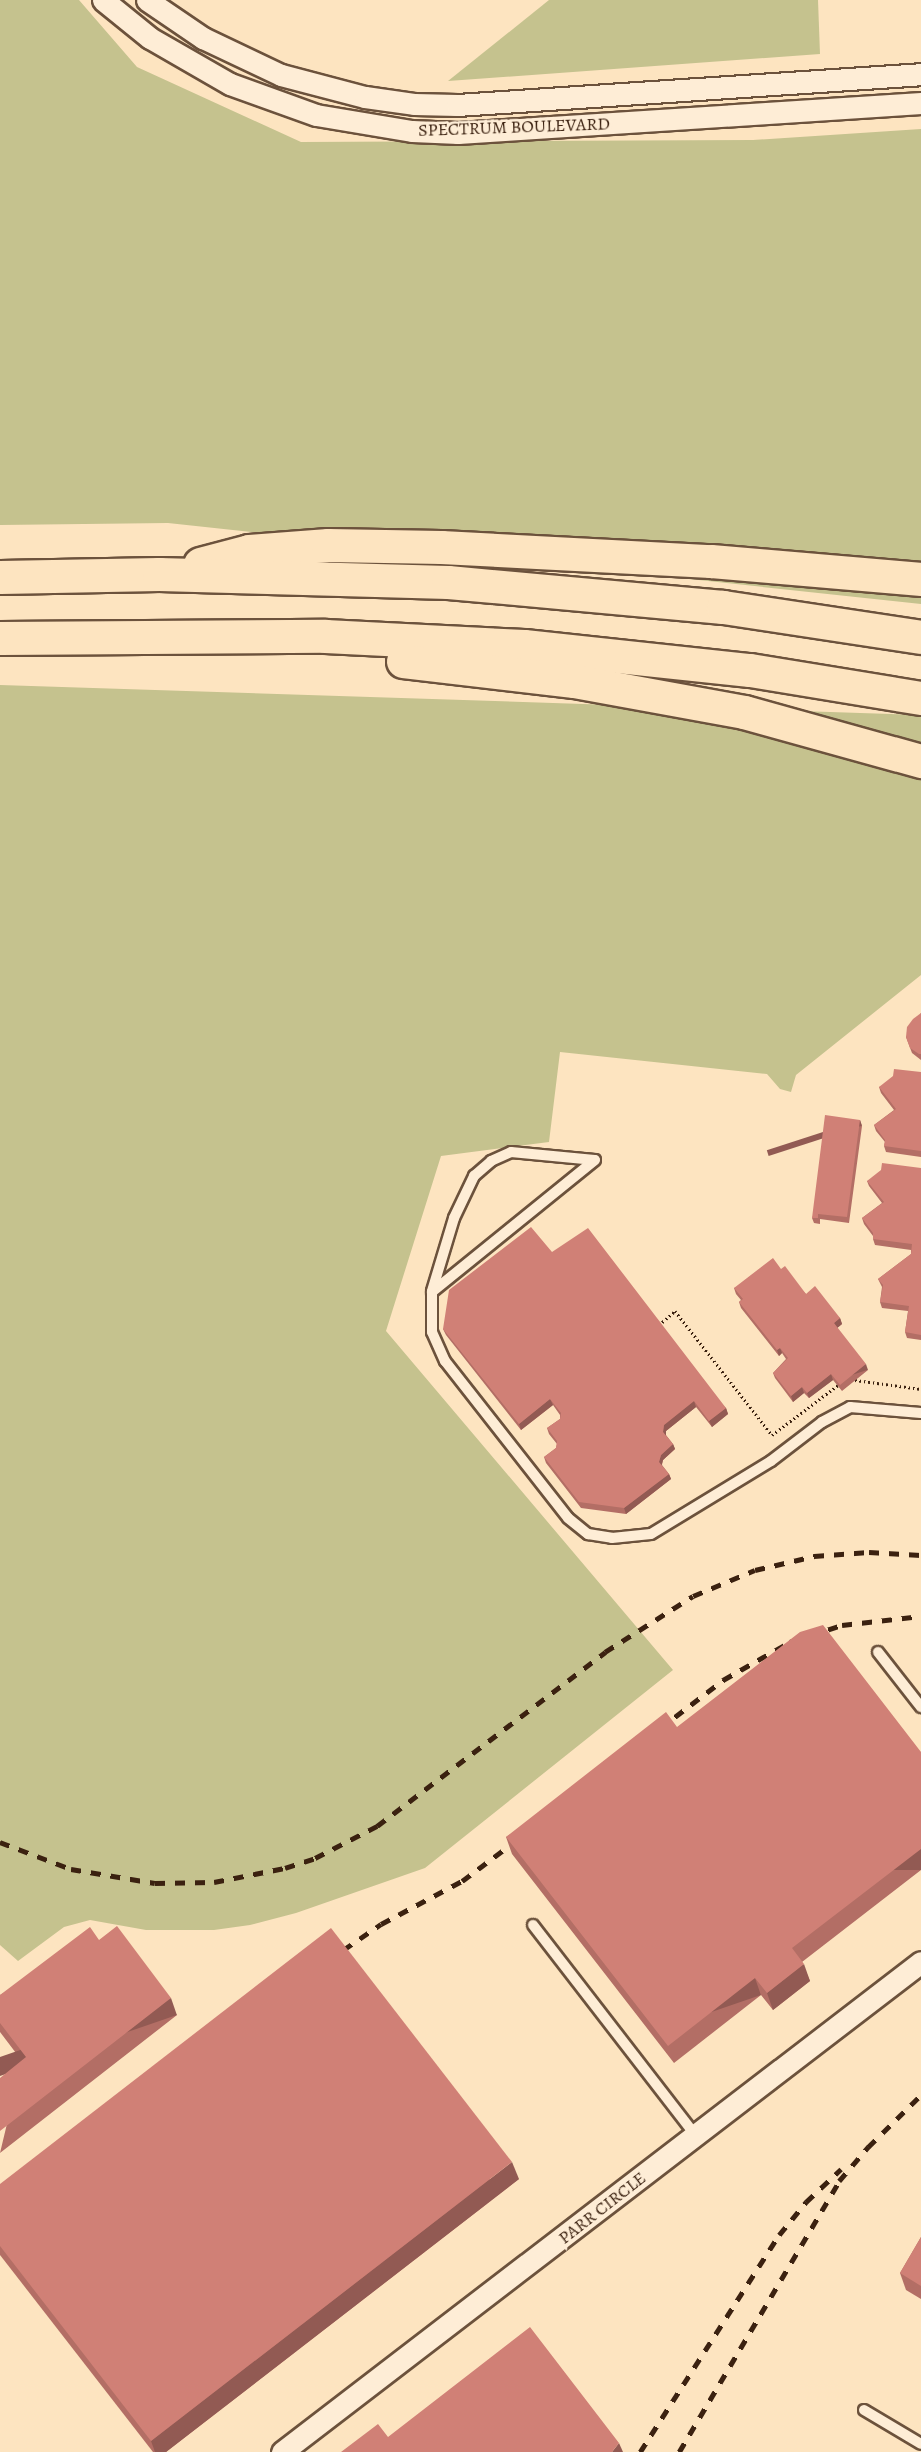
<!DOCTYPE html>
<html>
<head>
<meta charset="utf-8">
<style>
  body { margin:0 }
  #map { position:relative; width:921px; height:2452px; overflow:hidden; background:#fde4c0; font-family:Alegreya,serif }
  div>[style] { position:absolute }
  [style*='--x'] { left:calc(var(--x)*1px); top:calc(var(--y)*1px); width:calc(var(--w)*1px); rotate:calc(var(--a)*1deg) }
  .green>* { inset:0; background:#c5c28e }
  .path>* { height:3px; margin-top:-1.5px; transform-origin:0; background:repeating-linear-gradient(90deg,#3b2110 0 1.5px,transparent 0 4.5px) }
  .roads { filter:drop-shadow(2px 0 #6c523c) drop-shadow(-2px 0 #6c523c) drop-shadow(0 2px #6c523c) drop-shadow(0 -2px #6c523c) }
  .service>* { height:10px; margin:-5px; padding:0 5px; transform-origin:5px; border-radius:5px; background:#feedd6 }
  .minor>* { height:21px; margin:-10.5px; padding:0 10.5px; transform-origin:10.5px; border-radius:10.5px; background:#feedd6 }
  .motorway>* { height:33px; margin:-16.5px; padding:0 16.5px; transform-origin:16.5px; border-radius:16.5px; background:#fde4c0 }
  .rail>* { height:4.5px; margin-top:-2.25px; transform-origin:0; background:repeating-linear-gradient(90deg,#3b2110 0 10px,transparent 0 20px) }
  .wall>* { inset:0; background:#b36e65 }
  .shaded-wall>* { inset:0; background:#925a53; transform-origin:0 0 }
  .building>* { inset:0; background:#d08076 }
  span { translate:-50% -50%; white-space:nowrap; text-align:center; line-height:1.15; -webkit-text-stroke:5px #feedd6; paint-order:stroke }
  .street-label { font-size:18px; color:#3b2110 }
</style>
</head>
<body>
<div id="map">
  <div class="green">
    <i style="clip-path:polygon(0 0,79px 0,137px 67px,301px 142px,753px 140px,921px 129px,921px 604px,168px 523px,0 525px)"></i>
    <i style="clip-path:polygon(549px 0,818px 0,820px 54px,448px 81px)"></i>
    <i style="clip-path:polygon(0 685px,921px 715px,921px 975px,796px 1075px,791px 1092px,780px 1089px,767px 1074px,560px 1052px,549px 1142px,441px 1156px,386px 1331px,673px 1670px,425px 1868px,296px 1913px,250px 1925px,214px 1930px,146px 1930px,90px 1920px,64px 1927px,18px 1961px,0 1945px)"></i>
  </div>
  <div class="path">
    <i style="--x:659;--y:1325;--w:21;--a:-41"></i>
    <i style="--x:675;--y:1311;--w:157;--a:52"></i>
    <i style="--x:772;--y:1435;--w:83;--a:-37.1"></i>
    <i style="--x:855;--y:1380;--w:67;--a:7.8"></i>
  </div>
  <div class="roads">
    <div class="service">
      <i style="--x:595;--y:1160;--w:210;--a:141"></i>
      <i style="--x:432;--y:1292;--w:40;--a:90"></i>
      <i style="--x:432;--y:1332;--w:32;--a:66"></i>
      <i style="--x:445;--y:1361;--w:199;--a:51.9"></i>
      <i style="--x:568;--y:1518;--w:26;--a:39"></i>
      <i style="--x:588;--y:1534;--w:24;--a:9"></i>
      <i style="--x:612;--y:1538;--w:39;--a:-6"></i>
      <i style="--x:651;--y:1534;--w:140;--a:-31.3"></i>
      <i style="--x:771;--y:1461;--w:64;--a:-37.4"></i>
      <i style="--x:822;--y:1422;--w:32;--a:-28"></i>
      <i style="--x:850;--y:1407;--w:71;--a:4.8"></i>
      <i style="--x:432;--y:1291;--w:76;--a:-73.2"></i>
      <i style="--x:454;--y:1218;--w:47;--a:-64.5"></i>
      <i style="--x:474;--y:1176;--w:23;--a:-41"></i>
      <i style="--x:491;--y:1161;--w:22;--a:-24"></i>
      <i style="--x:511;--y:1152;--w:84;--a:5.4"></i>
      <i style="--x:878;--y:1652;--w:70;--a:52"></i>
      <i style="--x:533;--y:1925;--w:267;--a:52.3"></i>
      <i style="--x:864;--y:2410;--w:66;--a:30.8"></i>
    </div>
    <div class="minor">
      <i style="--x:103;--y:0;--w:60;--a:39"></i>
      <i style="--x:150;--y:38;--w:92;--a:29.9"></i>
      <i style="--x:230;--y:84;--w:91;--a:19.8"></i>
      <i style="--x:316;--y:115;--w:97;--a:9.5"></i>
      <i style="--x:412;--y:131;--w:46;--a:2.5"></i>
      <i style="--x:458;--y:133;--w:464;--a:-3.7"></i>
      <i style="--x:147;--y:0;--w:68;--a:34.2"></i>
      <i style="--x:203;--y:38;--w:86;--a:25.4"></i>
      <i style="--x:281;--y:75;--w:87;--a:14.7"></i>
      <i style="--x:365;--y:97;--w:49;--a:8.1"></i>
      <i style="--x:414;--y:104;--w:43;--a:1.3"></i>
      <i style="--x:457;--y:105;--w:465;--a:-3.8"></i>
      <i style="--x:282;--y:2452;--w:805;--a:-37.48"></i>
    </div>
    <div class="motorway">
      <i style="--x:200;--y:564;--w:51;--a:-14.9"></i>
      <i style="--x:249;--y:551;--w:79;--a:-4.3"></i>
      <i style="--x:328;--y:545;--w:113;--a:1"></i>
      <i style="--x:441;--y:547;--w:270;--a:3"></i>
      <i style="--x:711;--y:561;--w:211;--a:4.9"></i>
      <i style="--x:0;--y:577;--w:159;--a:-1.1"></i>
      <i style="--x:159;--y:574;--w:289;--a:1.6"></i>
      <i style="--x:448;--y:582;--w:276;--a:5.2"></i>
      <i style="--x:723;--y:607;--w:200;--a:8.6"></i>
      <i style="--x:0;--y:638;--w:325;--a:-0.4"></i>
      <i style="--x:325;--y:636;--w:199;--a:2.9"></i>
      <i style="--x:524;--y:646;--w:227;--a:6.1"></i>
      <i style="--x:750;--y:670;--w:173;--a:9.3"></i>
      <i style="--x:403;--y:661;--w:172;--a:6.7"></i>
      <i style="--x:574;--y:681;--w:173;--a:10.3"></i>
      <i style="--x:744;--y:712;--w:184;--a:15.5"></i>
    </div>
  </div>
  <div class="rail">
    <i style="--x:659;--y:1729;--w:81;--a:-37.4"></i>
    <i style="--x:723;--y:1680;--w:77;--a:-29.6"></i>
    <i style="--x:790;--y:1642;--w:55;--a:-18.1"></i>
    <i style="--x:842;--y:1625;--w:80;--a:-6.5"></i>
    <i style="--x:0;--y:1842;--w:76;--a:20.8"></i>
    <i style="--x:71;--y:1869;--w:85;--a:9.5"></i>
    <i style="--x:155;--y:1883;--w:59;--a:-1"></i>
    <i style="--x:214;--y:1882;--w:72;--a:-11.2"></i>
    <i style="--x:285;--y:1868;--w:32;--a:-18"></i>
    <i style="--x:315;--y:1858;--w:70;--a:-27.3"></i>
    <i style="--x:377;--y:1826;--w:287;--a:-37.3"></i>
    <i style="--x:605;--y:1652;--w:104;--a:-32.5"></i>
    <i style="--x:693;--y:1596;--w:67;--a:-22.8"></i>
    <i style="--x:755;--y:1570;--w:61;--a:-13.3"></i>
    <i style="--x:814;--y:1556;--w:55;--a:-4.2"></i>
    <i style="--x:869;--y:1552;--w:52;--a:3.3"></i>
    <i style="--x:343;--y:1950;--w:46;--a:-34.4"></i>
    <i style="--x:381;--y:1924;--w:92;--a:-28"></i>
    <i style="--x:462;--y:1881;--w:75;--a:-36.9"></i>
    <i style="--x:640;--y:2452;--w:258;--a:-57.4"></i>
    <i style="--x:779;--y:2235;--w:43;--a:-50.7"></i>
    <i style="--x:806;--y:2202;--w:48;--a:-43.3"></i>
    <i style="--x:679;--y:2452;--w:315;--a:-59.4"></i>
    <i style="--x:839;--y:2181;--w:45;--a:-49.5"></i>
    <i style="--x:868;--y:2147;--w:74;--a:-44.5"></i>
  </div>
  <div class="wall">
    <i style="clip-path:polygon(921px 1013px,921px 1060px,912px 1053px,906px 1037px)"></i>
    <i style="clip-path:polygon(921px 1072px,921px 1157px,886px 1152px,884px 1146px,885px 1142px,876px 1131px,874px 1125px,894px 1110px,881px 1093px,879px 1087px)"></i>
    <i style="clip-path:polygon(860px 1120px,862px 1126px,849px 1223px,820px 1219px,820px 1224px,814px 1223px,812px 1218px)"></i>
    <i style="clip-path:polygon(921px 1168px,921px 1340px,907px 1338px,905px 1332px,908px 1311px,882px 1308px,880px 1302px,882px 1287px,878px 1279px,911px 1254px,911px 1250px,875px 1245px,873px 1239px,873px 1236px,864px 1224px,862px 1218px,882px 1203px,869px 1186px,867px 1181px)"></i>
    <i style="clip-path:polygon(552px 1252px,726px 1408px,728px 1414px,712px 1427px,696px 1407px,666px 1431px,666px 1435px,673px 1444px,675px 1449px,663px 1460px,662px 1465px,669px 1474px,671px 1479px,626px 1514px,581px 1508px,546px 1463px,544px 1457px,556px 1448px,557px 1444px,549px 1434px,547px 1428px,560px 1419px,560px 1415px,553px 1405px,521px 1430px,446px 1335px,443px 1329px)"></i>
    <i style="clip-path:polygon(781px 1269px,806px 1294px,840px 1318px,842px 1324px,837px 1328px,868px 1370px,842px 1391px,833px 1380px,809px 1398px,804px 1393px,793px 1402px,775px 1378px,773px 1373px,786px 1359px,782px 1353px,779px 1356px,741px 1308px,739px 1302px,741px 1300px,736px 1294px,734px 1288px)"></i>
    <i style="clip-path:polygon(677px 1727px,921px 1752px,921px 1870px,802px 1962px,810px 1981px,773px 2010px,761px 1995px,674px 2063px,512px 1854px,506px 1837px)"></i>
    <i style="clip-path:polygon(99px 1940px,177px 2015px,0 2153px,22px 2061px,0 2032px,0 1995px)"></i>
    <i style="clip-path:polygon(519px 2179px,166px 2452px,153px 2452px,0 2255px,0 2184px)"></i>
    <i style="clip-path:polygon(921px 2237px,921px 2299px,906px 2290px,900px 2273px)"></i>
  </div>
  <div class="shaded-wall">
    <i style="left:860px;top:1120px;width:6px;height:98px;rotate:72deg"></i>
    <i style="clip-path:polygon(840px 1318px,842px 1324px,836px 1329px,834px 1323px)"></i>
    <i style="clip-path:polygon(780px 1348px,782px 1353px,779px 1356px,777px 1350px)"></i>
    <i style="left:866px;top:1364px;width:6px;height:33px;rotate:72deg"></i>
    <i style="clip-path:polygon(831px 1374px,833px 1380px,809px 1398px,807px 1393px)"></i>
    <i style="clip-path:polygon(802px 1387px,804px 1393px,793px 1402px,791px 1396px)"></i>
    <i style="clip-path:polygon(550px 1399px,553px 1405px,521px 1430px,519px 1424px)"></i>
    <i style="clip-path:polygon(694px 1401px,696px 1407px,666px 1431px,666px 1438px,663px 1432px,664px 1425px)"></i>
    <i style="clip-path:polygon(726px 1408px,728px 1414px,712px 1427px,709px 1421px)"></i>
    <i style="clip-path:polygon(673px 1444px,675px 1449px,663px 1460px,661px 1467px,659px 1462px,661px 1455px)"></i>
    <i style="clip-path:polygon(669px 1474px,671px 1479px,626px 1514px,624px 1508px)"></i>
    <i style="left:921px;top:1849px;width:21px;height:163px;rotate:90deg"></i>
    <i style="clip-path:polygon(804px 1964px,810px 1981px,773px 2010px,767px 1993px)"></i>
    <i style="left:755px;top:1978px;width:18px;height:110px;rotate:71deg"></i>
    <i style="left:171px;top:1998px;width:18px;height:217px;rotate:71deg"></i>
    <i style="clip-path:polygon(512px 2162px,519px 2179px,166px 2452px,155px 2452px,151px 2441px)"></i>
    <i style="clip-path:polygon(619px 2443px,623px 2452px,612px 2452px)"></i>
  </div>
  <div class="building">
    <i style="clip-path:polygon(921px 1013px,921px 1054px,919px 1054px,910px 1048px,906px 1037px,907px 1027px,913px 1019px)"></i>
    <i style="clip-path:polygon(894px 1069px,921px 1072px,921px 1151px,884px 1146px,885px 1140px,874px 1125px,896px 1109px,879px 1087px,893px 1076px)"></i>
    <i style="clip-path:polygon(825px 1115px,860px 1120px,847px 1217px,818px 1214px,818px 1218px,812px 1218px)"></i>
    <i style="clip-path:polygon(882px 1163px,921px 1168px,921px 1335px,905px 1332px,909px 1306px,880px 1302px,883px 1285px,878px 1279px,911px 1254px,912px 1244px,873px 1239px,873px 1233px,862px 1218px,884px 1202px,867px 1181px,881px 1170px)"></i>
    <i style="clip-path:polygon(531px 1227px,552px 1252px,588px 1228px,726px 1408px,709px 1421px,694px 1401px,664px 1425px,663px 1432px,673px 1444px,661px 1455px,659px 1462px,669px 1474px,624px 1508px,579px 1502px,544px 1457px,556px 1448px,557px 1441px,547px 1428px,560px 1419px,561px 1413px,550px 1399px,519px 1424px,443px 1329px,449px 1290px)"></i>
    <i style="clip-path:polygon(773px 1258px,781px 1269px,785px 1266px,806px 1294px,815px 1286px,840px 1318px,834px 1323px,866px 1364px,840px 1385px,831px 1374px,807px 1393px,802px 1387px,791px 1396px,773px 1373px,788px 1358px,780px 1348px,777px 1350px,739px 1302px,743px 1299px,734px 1288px)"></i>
    <i style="clip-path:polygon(823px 1625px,921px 1752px,921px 1849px,792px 1948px,804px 1964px,767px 1993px,755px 1978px,668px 2046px,506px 1837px,666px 1712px,677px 1727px,800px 1632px)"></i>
    <i style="clip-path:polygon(117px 1926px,171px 1998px,0 2131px,0 2078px,26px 2057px,0 2023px,0 1995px,90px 1927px,99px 1940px)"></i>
    <i style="clip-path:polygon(331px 1928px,512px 2162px,151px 2441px,0 2246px,0 2184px)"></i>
    <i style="clip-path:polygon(921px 2237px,921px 2286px,900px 2273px)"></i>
    <i style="clip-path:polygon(530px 2327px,619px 2443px,612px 2452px,341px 2452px,378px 2424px,388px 2437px)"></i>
  </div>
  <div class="street-label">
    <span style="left:514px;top:127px;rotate:-2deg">SPECTRUM BOULEVARD</span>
    <span style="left:602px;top:2208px;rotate:-38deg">PARR CIRCLE</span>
  </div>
</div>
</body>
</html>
